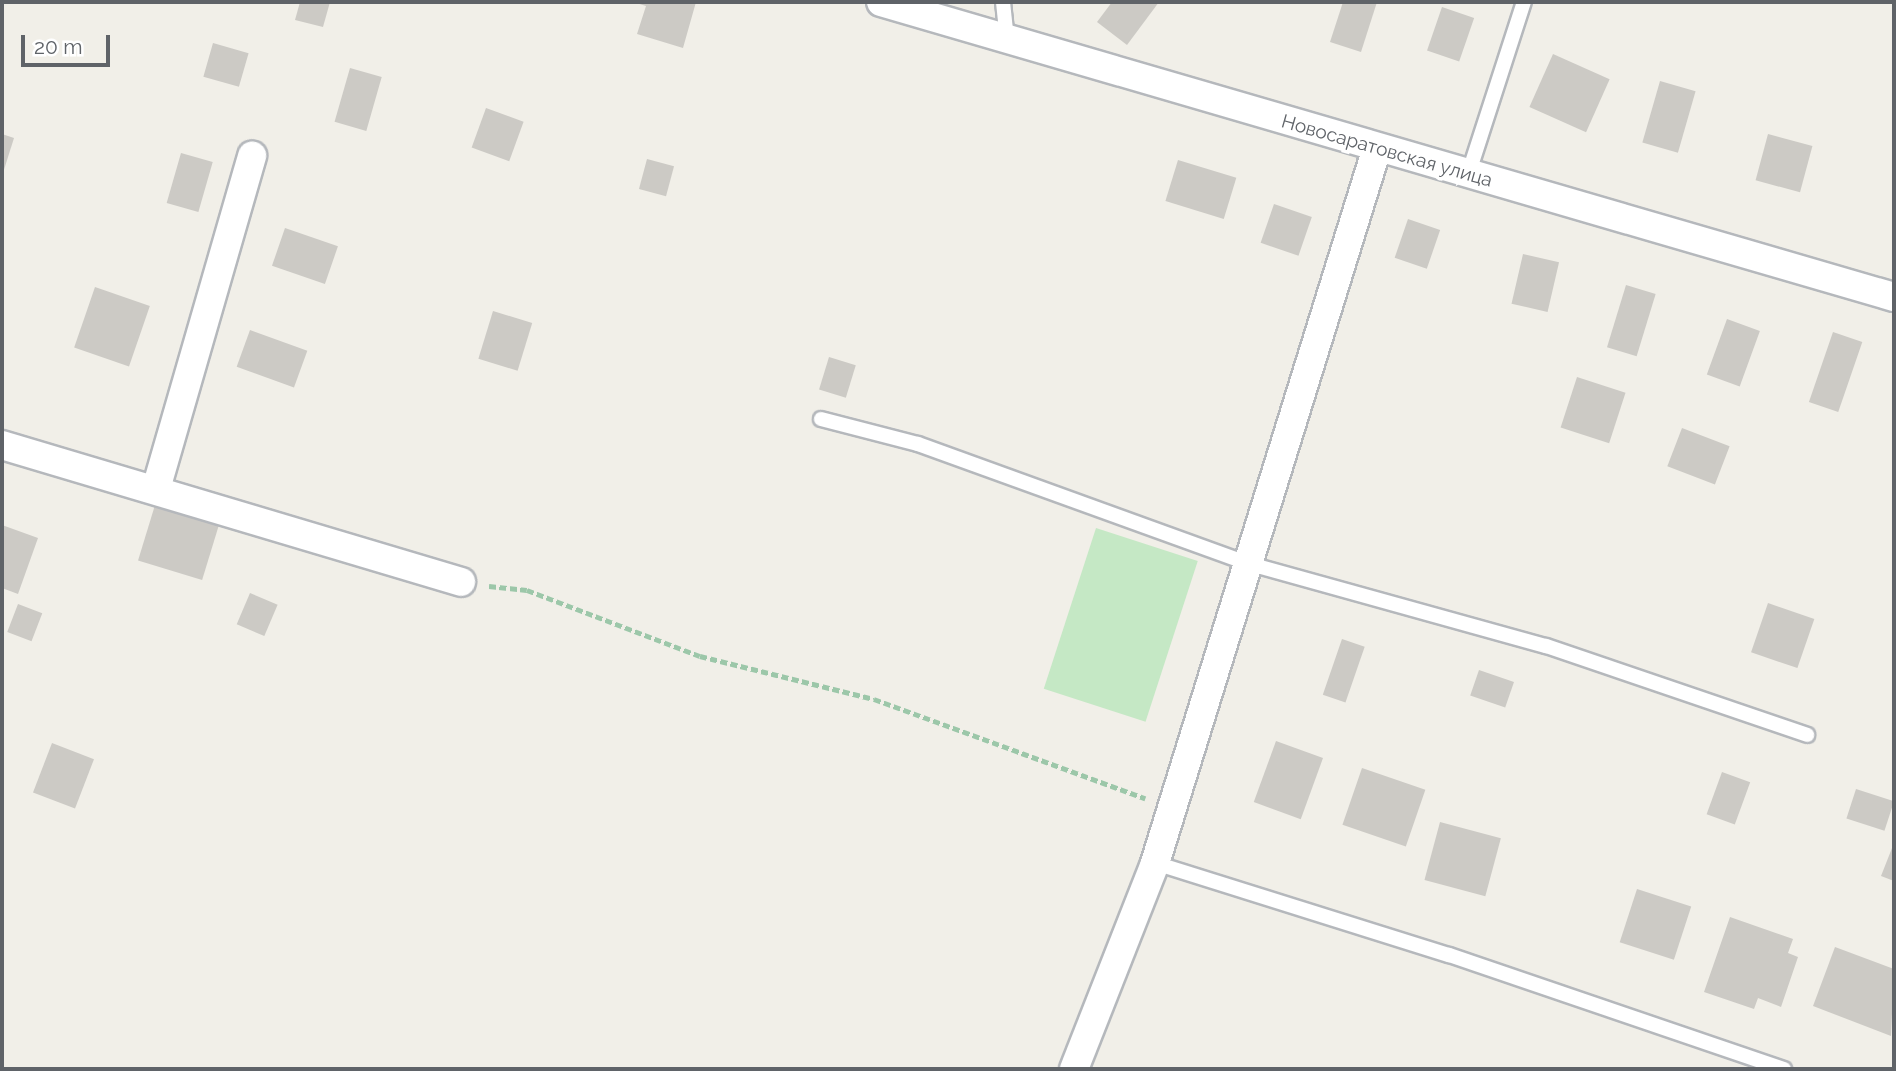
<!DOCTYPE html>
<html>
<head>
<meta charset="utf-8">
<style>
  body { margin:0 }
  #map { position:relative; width:1896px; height:1071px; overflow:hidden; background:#f1efe8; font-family:Raleway,sans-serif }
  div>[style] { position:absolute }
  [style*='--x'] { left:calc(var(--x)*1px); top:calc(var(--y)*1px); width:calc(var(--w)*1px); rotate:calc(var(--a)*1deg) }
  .green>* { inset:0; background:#c5e8c5; transform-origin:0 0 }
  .building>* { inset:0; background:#cccac5; transform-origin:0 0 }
  .path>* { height:4.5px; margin-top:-2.25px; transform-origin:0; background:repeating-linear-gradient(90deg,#9cc7a9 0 7px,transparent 0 10.5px) }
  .roads { filter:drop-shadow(2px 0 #b5b8bc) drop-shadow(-2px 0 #b5b8bc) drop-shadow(0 2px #b5b8bc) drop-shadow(0 -2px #b5b8bc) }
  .lane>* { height:14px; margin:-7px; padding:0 7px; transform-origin:7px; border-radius:7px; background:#fff }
  .street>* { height:28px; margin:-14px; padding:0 14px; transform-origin:14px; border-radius:14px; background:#fff }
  span { translate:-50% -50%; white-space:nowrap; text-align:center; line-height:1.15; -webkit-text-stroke:7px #fff; paint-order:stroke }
  .street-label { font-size:19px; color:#5f6368 }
  .frame { position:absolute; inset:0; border:4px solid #5f6368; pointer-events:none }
  .scale { position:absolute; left:21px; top:35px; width:89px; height:32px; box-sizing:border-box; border:4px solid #5f6368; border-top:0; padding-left:9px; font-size:21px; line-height:24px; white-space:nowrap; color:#5f6368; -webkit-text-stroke:5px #fff; paint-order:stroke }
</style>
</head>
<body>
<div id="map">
  <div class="green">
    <i style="left:1096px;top:528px;width:107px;height:169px;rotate:18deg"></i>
  </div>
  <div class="building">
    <i style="clip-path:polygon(300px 2px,330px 2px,323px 27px,295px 20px)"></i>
    <i style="clip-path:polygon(633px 2px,696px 2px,683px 48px,637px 34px,646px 6px)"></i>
    <i style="clip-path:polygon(1112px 2px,1159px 2px,1127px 45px,1097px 22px)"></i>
    <i style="clip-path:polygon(1343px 2px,1377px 2px,1361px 52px,1330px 42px)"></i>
    <i style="left:1442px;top:7px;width:34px;height:46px;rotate:19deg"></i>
    <i style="left:213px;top:43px;width:37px;height:35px;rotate:16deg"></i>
    <i style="left:1553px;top:54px;width:62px;height:58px;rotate:24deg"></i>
    <i style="left:350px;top:68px;width:33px;height:56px;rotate:16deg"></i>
    <i style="left:1660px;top:81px;width:37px;height:64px;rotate:16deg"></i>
    <i style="left:486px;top:108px;width:40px;height:42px;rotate:20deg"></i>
    <i style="clip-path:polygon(2px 134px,14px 138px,2px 176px)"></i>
    <i style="left:1768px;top:134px;width:46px;height:48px;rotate:15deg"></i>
    <i style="left:181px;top:153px;width:33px;height:52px;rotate:16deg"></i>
    <i style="left:647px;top:159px;width:28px;height:31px;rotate:15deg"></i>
    <i style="left:1178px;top:160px;width:61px;height:43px;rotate:17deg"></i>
    <i style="left:1274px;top:204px;width:40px;height:41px;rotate:19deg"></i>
    <i style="left:1408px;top:219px;width:34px;height:41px;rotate:19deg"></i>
    <i style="left:285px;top:228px;width:56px;height:40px;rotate:19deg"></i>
    <i style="left:1523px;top:254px;width:37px;height:51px;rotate:13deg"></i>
    <i style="left:1626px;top:285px;width:31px;height:65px;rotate:17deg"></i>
    <i style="left:95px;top:287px;width:58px;height:64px;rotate:19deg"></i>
    <i style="left:493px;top:311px;width:41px;height:50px;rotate:17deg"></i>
    <i style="left:1727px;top:319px;width:35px;height:59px;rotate:20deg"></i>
    <i style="left:250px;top:330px;width:61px;height:39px;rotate:20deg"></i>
    <i style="left:1833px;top:332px;width:31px;height:74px;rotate:19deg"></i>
    <i style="left:829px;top:357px;width:28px;height:34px;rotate:17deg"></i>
    <i style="left:1577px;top:377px;width:51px;height:53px;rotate:18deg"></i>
    <i style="left:1682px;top:428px;width:51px;height:41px;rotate:21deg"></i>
    <i style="left:155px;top:505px;width:67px;height:58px;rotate:17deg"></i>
    <i style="clip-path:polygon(2px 525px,38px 538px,18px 594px,2px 588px)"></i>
    <i style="left:250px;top:593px;width:30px;height:34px;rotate:23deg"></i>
    <i style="left:1768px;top:603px;width:49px;height:52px;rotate:19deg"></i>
    <i style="left:18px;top:604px;width:26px;height:30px;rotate:21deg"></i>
    <i style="left:1342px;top:639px;width:24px;height:59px;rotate:19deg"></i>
    <i style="left:1479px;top:670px;width:37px;height:27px;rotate:19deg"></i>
    <i style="left:1276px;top:741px;width:50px;height:65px;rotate:20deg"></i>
    <i style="left:52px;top:743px;width:45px;height:53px;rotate:21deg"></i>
    <i style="left:1362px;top:768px;width:67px;height:60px;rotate:19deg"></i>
    <i style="left:1722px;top:772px;width:30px;height:45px;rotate:20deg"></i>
    <i style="left:1856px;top:789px;width:40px;height:31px;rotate:18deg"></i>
    <i style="left:1440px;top:822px;width:63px;height:60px;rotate:15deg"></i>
    <i style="clip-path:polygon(1894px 843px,1894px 881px,1881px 876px)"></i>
    <i style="left:1637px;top:889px;width:57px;height:56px;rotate:18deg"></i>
    <i style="clip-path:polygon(1730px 917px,1793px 939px,1788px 953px,1798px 957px,1781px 1007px,1758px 998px,1754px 1009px,1704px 992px)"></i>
    <i style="clip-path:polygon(1835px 947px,1894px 969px,1891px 1036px,1813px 1006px)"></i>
  </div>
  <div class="path">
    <i style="--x:489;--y:586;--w:38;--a:6"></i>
    <i style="--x:527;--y:590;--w:185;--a:20.9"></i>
    <i style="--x:700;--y:656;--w:179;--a:13.9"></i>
    <i style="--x:874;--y:699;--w:289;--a:20.1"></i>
  </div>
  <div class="roads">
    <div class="lane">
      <i style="--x:1003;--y:2;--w:38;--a:84"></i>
      <i style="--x:1468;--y:175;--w:182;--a:-72.1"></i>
      <i style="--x:821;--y:419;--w:100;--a:14.5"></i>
      <i style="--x:918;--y:444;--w:353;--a:19.9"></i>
      <i style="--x:1250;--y:564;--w:307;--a:15.5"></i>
      <i style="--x:1546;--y:646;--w:276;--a:18.8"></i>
      <i style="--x:1155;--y:863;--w:308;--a:17.4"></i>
      <i style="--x:1449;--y:955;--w:354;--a:18.8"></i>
    </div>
    <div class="street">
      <i style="--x:881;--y:2;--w:1055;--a:16.24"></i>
      <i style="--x:2;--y:445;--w:479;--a:16.6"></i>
      <i style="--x:156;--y:489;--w:347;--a:-73.9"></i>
      <i style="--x:1074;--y:1069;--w:221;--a:-68.5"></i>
      <i style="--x:1155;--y:863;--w:749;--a:-72.75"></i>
    </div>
  </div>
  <div class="street-label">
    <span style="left:1387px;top:151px;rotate:16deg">Новосаратовская улица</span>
  </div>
  <div class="frame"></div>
  <div class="scale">20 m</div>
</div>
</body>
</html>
